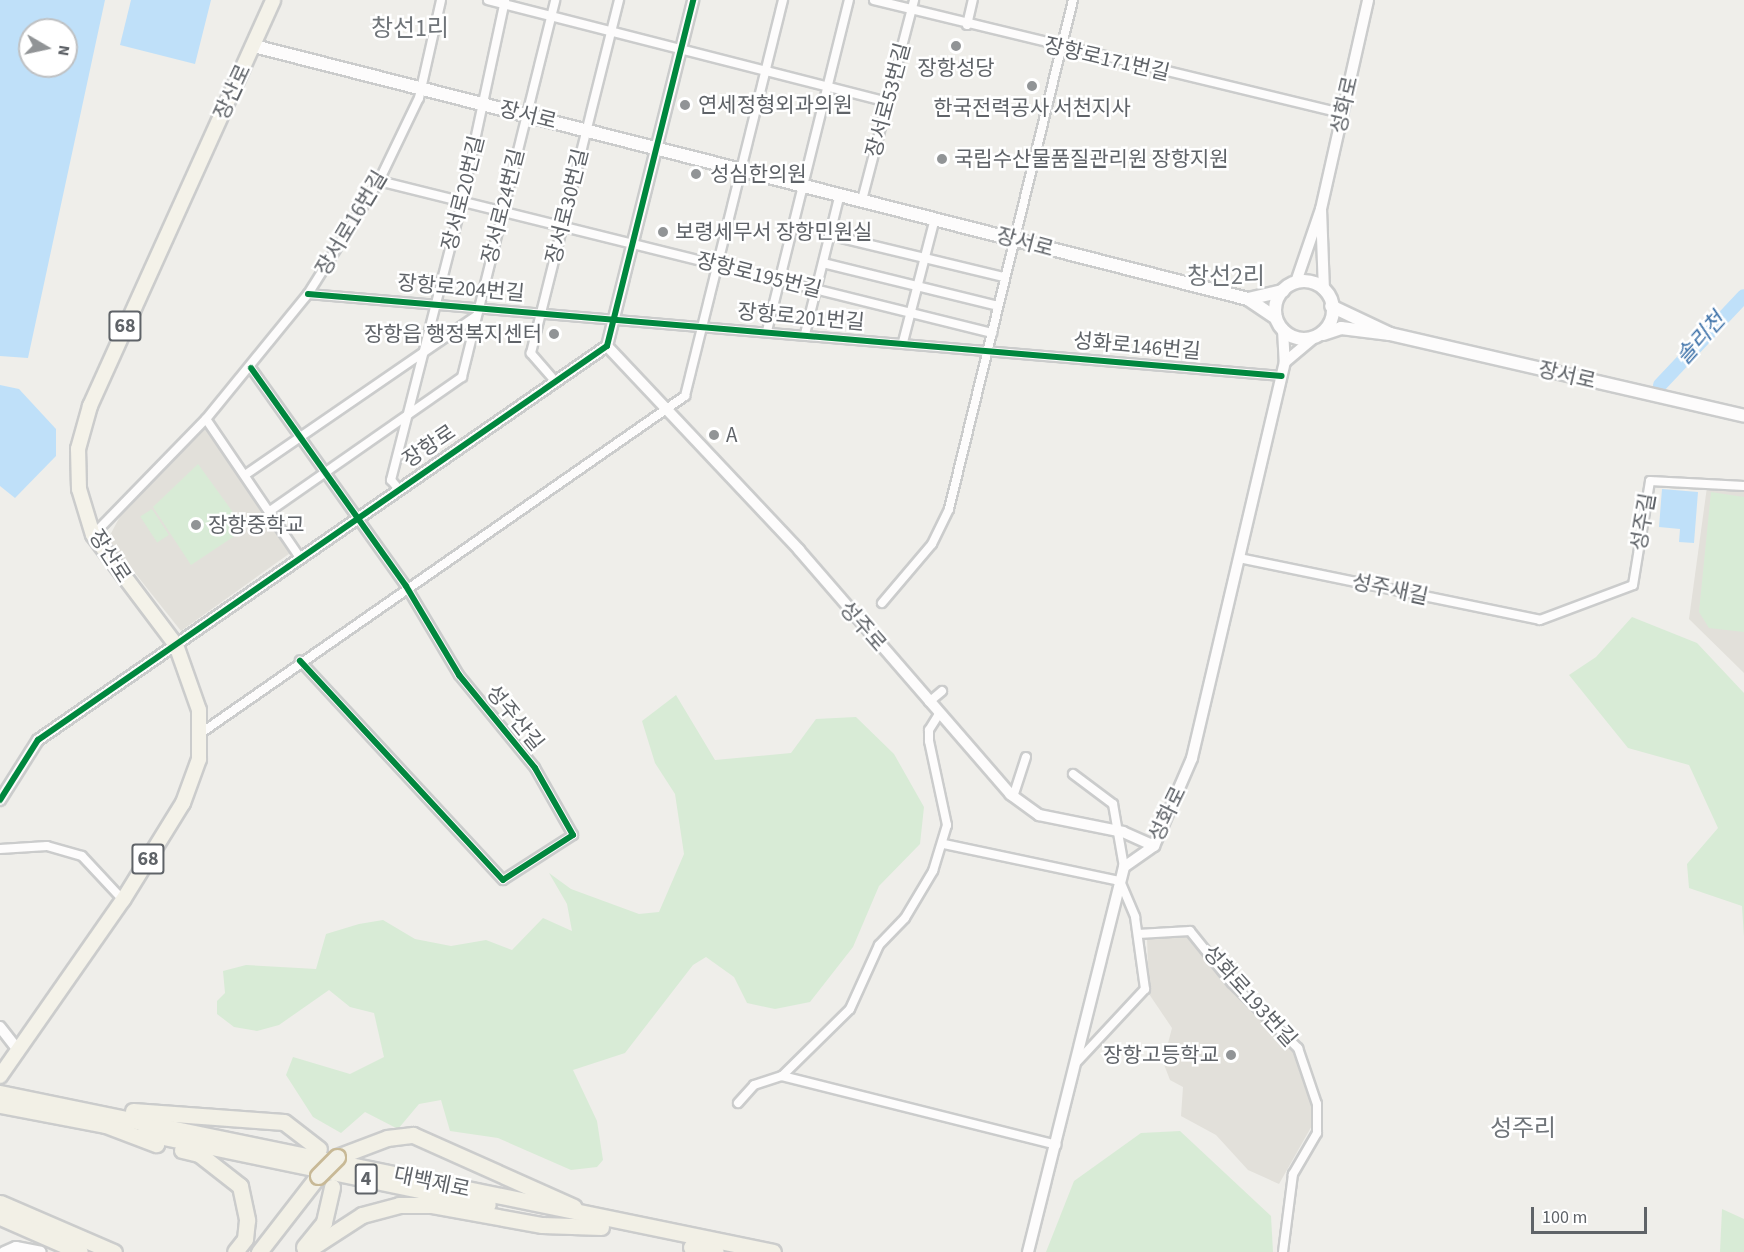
<!DOCTYPE html>
<html>
<head>
<meta charset="utf-8">
<style>
  body { margin:0 }
  #map { position:relative; width:1744px; height:1252px; overflow:hidden; background:#efeeea; font-family:"Source Sans 3","Noto Sans KR",sans-serif }
  div>[style] { position:absolute }
  [style*='--x'] { left:calc(var(--x)*1px); top:calc(var(--y)*1px); width:calc(var(--w)*1px); rotate:calc(var(--a)*1deg) }
  .education>* { inset:0; background:#e2e0da }
  .green>* { inset:0; background:#d8ebd6; transform-origin:0 0 }
  .water>* { inset:0; background:#bfe0f9 }
  .river>* { height:14px; margin:-7px; padding:0 7px; transform-origin:7px; border-radius:7px; background:#bfe0f9 }
  .roads { filter:drop-shadow(2px 0 #cbcccc) drop-shadow(-2px 0 #cbcccc) drop-shadow(0 2px #cbcccc) drop-shadow(0 -2px #cbcccc) }
  .minor>* { height:8px; margin:-4px; padding:0 4px; transform-origin:4px; border-radius:4px; background:#fdfcfc }
  .tertiary>* { height:10px; margin:-5px; padding:0 5px; transform-origin:5px; border-radius:5px; background:#fdfcfc }
  .secondary>* { height:12px; margin:-6px; padding:0 6px; transform-origin:6px; border-radius:6px; background:#fdfcfc }
  .secondary>.ring { margin:-6px; padding:0; box-sizing:content-box; background:none; border:12px solid #fdfcfc; border-radius:50% }
  .primary>* { height:14px; margin:-7px; padding:0 7px; transform-origin:7px; border-radius:7px; background:#f4f2e9 }
  .trunk>* { height:15px; margin:-7.5px; padding:0 7.5px; transform-origin:7.5px; border-radius:7.5px; background:#f2f0e6 }
  .bridges { filter:drop-shadow(2px 0 #c8b996) drop-shadow(-2px 0 #c8b996) drop-shadow(0 2px #c8b996) drop-shadow(0 -2px #c8b996) }
  .trunk-bridge>* { height:15px; margin:-7.5px; padding:0 7.5px; transform-origin:7.5px; border-radius:7.5px; background:#f2f0e6 }
  .cycleway>* { height:6px; margin:-3px; padding:0 3px; transform-origin:3px; border-radius:3px; background:#00873e }
  .dots>* { width:16px; height:16px; translate:-50% -50%; box-sizing:border-box; border:3px solid #fff; border-radius:50% }
  span { translate:-50% -50%; white-space:nowrap; text-align:center; line-height:1.15; -webkit-text-stroke:5px #fff; paint-order:stroke }
  .shield-label span { padding:2px 4px; background:#fff; border:2px solid; border-radius:4px; -webkit-text-stroke-width:0 }
  .shield-label { font-size:20px; color:#5f6368; font-weight:700 }
  .street-label { font-size:21px; color:#5f6368 }
  .poi-label { font-size:21px; color:#5f6368 }
  .left { translate:0 -50%; text-align:left }
  .right { translate:-100% -50%; text-align:right }
  .water-label { font-size:22px; color:#4174aa; font-style:italic }
  .quarter-label { font-size:24px; color:#70757a }
  .north { position:absolute; left:18px; top:18px; width:60px; height:60px; box-sizing:border-box; background:#fff; border:2px solid #bfc1c3; border-radius:50%; rotate:99deg; font-size:16px; font-weight:700; line-height:24px; text-align:center; color:#5f6368 }
  .north::after { content:''; display:block; margin:auto; width:21px; height:27px; background:#919496; clip-path:polygon(50% 0,100% 100%,50% 72%,0 100%) }
  .scale { position:absolute; left:1531px; top:1207px; width:116px; height:27px; box-sizing:border-box; border:3px solid #5f6368; border-top:0; padding-left:8px; font-size:18px; line-height:21px; white-space:nowrap; color:#5f6368; -webkit-text-stroke:4px #fff; paint-order:stroke }
</style>
</head>
<body>
<div id="map">
  <div class="education">
    <i style="clip-path:polygon(207px 422px,293px 551px,181px 631px,108px 539px,125px 507px)"></i>
    <i style="clip-path:polygon(1707px 487px,1744px 490px,1744px 673px,1689px 619px)"></i>
    <i style="clip-path:polygon(1190px 935px,1293px 1049px,1310px 1088px,1314px 1122px,1279px 1184px,1248px 1170px,1216px 1135px,1181px 1116px,1183px 1087px,1170px 1080px,1163px 1062px,1172px 1028px,1149px 994px,1147px 938px)"></i>
  </div>
  <div class="green">
    <i style="clip-path:polygon(198px 464px,245px 529px,191px 565px,153px 507px)"></i>
    <i style="clip-path:polygon(1711px 492px,1744px 497px,1744px 632px,1709px 628px,1699px 612px)"></i>
    <i style="left:152px;top:509px;width:31px;height:14px;rotate:57deg"></i>
    <i style="clip-path:polygon(1632px 617px,1697px 643px,1744px 693px,1744px 937px,1742px 906px,1689px 888px,1687px 864px,1718px 828px,1689px 765px,1628px 748px,1569px 675px,1596px 657px)"></i>
    <i style="clip-path:polygon(676px 695px,715px 760px,791px 753px,816px 719px,856px 717px,894px 754px,924px 807px,920px 844px,879px 886px,853px 947px,810px 1002px,775px 1009px,747px 1003px,734px 977px,706px 957px,693px 965px,625px 1053px,573px 1070px,597px 1121px,603px 1160px,597px 1167px,571px 1170px,498px 1138px,450px 1131px,441px 1100px,419px 1104px,398px 1129px,365px 1112px,341px 1133px,313px 1117px,286px 1075px,293px 1057px,350px 1074px,384px 1057px,374px 1013px,350px 1007px,329px 990px,279px 1025px,257px 1031px,234px 1027px,217px 1014px,217px 1001px,225px 993px,223px 971px,246px 965px,316px 969px,326px 934px,359px 924px,383px 920px,415px 939px,451px 946px,486px 940px,512px 950px,543px 918px,572px 931px,567px 904px,549px 873px,571px 889px,639px 914px,659px 912px,684px 854px,675px 794px,655px 763px,642px 721px)"></i>
    <i style="clip-path:polygon(1180px 1131px,1271px 1216px,1273px 1252px,1046px 1252px,1074px 1181px,1141px 1133px)"></i>
    <i style="clip-path:polygon(1722px 1209px,1744px 1219px,1744px 1252px,1720px 1252px)"></i>
  </div>
  <div class="water">
    <i style="clip-path:polygon(evenodd,0 0,105px 0,28px 358px,0 356px,0 0,30px 30px,66px 30px,66px 66px,30px 66px,30px 30px)"></i>
    <i style="clip-path:polygon(131px 0,211px 0,195px 64px,120px 45px)"></i>
    <i style="clip-path:polygon(0 385px,19px 389px,56px 429px,56px 456px,15px 498px,0 486px)"></i>
    <i style="clip-path:polygon(1662px 489px,1698px 492px,1694px 543px,1679px 542px,1680px 529px,1659px 527px)"></i>
  </div>
  <div class="river">
    <i style="--x:1660;--y:385;--w:122;--a:-46.7"></i>
  </div>
  <div class="roads">
    <div class="minor">
      <i style="--x:488;--y:0;--w:412;--a:14.3"></i>
      <i style="--x:874;--y:0;--w:481;--a:13.6"></i>
      <i style="--x:967;--y:25;--w:26;--a:-77"></i>
      <i style="--x:379;--y:181;--w:632;--a:13.93"></i>
      <i style="--x:862;--y:200;--w:207;--a:-75.4"></i>
      <i style="--x:829;--y:235;--w:180;--a:13.5"></i>
      <i style="--x:823;--y:263;--w:180;--a:13.8"></i>
      <i style="--x:308;--y:294;--w:977;--a:4.81"></i>
      <i style="--x:767;--y:331;--w:341;--a:-76.1"></i>
      <i style="--x:805;--y:334;--w:144;--a:-76"></i>
      <i style="--x:903;--y:342;--w:128;--a:-75.5"></i>
      <i style="--x:251;--y:368;--w:267;--a:54.6"></i>
      <i style="--x:406;--y:586;--w:104;--a:59.2"></i>
      <i style="--x:459;--y:675;--w:120;--a:50.7"></i>
      <i style="--x:535;--y:768;--w:77;--a:60.4"></i>
      <i style="--x:573;--y:835;--w:83;--a:147.3"></i>
      <i style="--x:503;--y:880;--w:299;--a:-132.8"></i>
      <i style="--x:555;--y:381;--w:37;--a:-131"></i>
      <i style="--x:531;--y:353;--w:364;--a:-76"></i>
      <i style="--x:206;--y:419;--w:168;--a:55.9"></i>
      <i style="--x:245;--y:475;--w:280;--a:-34.5"></i>
      <i style="--x:397;--y:487;--w:9;--a:-131"></i>
      <i style="--x:391;--y:480;--w:288;--a:-75.7"></i>
      <i style="--x:462;--y:201;--w:206;--a:-77.9"></i>
      <i style="--x:270;--y:511;--w:234;--a:-34.9"></i>
      <i style="--x:462;--y:377;--w:388;--a:-76.1"></i>
      <i style="--x:93;--y:535;--w:162;--a:-45.8"></i>
      <i style="--x:206;--y:419;--w:161;--a:-50.8"></i>
      <i style="--x:308;--y:294;--w:133;--a:-57.9"></i>
      <i style="--x:379;--y:181;--w:92;--a:-64.3"></i>
      <i style="--x:419;--y:98;--w:100;--a:-77.3"></i>
      <i style="--x:1239;--y:558;--w:307;--a:11.6"></i>
      <i style="--x:1540;--y:620;--w:99;--a:-20.6"></i>
      <i style="--x:1633;--y:585;--w:105;--a:-80.7"></i>
      <i style="--x:1650;--y:481;--w:94;--a:3"></i>
      <i style="--x:882;--y:603;--w:77;--a:-49.7"></i>
      <i style="--x:932;--y:544;--w:39;--a:-64"></i>
      <i style="--x:949;--y:509;--w:524;--a:-76.31"></i>
      <i style="--x:929;--y:702;--w:17;--a:-40"></i>
      <i style="--x:201;--y:733;--w:590;--a:-34.85"></i>
      <i style="--x:685;--y:396;--w:408;--a:-76.1"></i>
      <i style="--x:1073;--y:774;--w:50;--a:36.9"></i>
      <i style="--x:1113;--y:804;--w:64;--a:80.1"></i>
      <i style="--x:1013;--y:797;--w:42;--a:-72"></i>
      <i style="--x:944;--y:844;--w:180;--a:11.9"></i>
      <i style="--x:1120;--y:881;--w:39;--a:67"></i>
      <i style="--x:1135;--y:917;--w:73;--a:82.1"></i>
      <i style="--x:1145;--y:989;--w:100;--a:133"></i>
      <i style="--x:0;--y:849;--w:47;--a:-3.7"></i>
      <i style="--x:47;--y:846;--w:36;--a:16"></i>
      <i style="--x:82;--y:856;--w:60;--a:47"></i>
      <i style="--x:1138;--y:934;--w:52;--a:-3.3"></i>
      <i style="--x:1190;--y:931;--w:67;--a:51.1"></i>
      <i style="--x:1232;--y:983;--w:93;--a:44.6"></i>
      <i style="--x:1298;--y:1048;--w:59;--a:71.3"></i>
      <i style="--x:1317;--y:1104;--w:29;--a:90"></i>
      <i style="--x:1317;--y:1133;--w:48;--a:120.3"></i>
      <i style="--x:1293;--y:1174;--w:79;--a:97.3"></i>
      <i style="--x:782;--y:1076;--w:283;--a:14.1"></i>
      <i style="--x:738;--y:1103;--w:24;--a:-48"></i>
      <i style="--x:754;--y:1085;--w:29;--a:-18"></i>
      <i style="--x:782;--y:1076;--w:95;--a:-44.6"></i>
      <i style="--x:850;--y:1009;--w:70;--a:-65.6"></i>
      <i style="--x:879;--y:945;--w:37;--a:-46"></i>
      <i style="--x:905;--y:918;--w:55;--a:-59.2"></i>
      <i style="--x:933;--y:871;--w:48;--a:-73.1"></i>
      <i style="--x:947;--y:825;--w:86;--a:-102.1"></i>
      <i style="--x:929;--y:741;--w:11;--a:-90"></i>
      <i style="--x:929;--y:730;--w:19;--a:-58"></i>
    </div>
    <div class="tertiary">
      <i style="--x:1321;--y:209;--w:214;--a:-77.3"></i>
      <i style="--x:1296;--y:282;--w:77;--a:-71.1"></i>
      <i style="--x:1321;--y:209;--w:81;--a:87.9"></i>
      <i style="--x:1283;--y:329;--w:33;--a:87"></i>
      <i style="--x:1285;--y:362;--w:40;--a:-40"></i>
      <i style="--x:607;--y:346;--w:280;--a:46.7"></i>
      <i style="--x:799;--y:550;--w:323;--a:49.1"></i>
      <i style="--x:1010;--y:794;--w:36;--a:36"></i>
      <i style="--x:1039;--y:815;--w:86;--a:11.4"></i>
      <i style="--x:1123;--y:832;--w:34;--a:24"></i>
      <i style="--x:0;--y:800;--w:71;--a:-57.7"></i>
      <i style="--x:38;--y:740;--w:692;--a:-34.7"></i>
      <i style="--x:607;--y:346;--w:357;--a:-76"></i>
      <i style="--x:0;--y:1027;--w:31;--a:52"></i>
      <i style="--x:4;--y:1252;--w:13;--a:-23"></i>
      <i style="--x:16;--y:1247;--w:25;--a:11"></i>
      <i style="--x:1028;--y:1252;--w:397;--a:-76"></i>
      <i style="--x:1124;--y:867;--w:37;--a:-35"></i>
      <i style="--x:1154;--y:846;--w:96;--a:-66.6"></i>
      <i style="--x:1192;--y:758;--w:407;--a:-76.8"></i>
    </div>
    <div class="secondary">
      <i style="--x:254;--y:46;--w:1026;--a:14.28"></i>
      <i class="ring" style="left:1275px;top:281px;width:46px;height:46px"></i>
      <i style="--x:1276;--y:318;--w:34;--a:-146"></i>
      <i style="--x:1248;--y:299;--w:36;--a:-13"></i>
      <i style="--x:1323;--y:334;--w:19;--a:-18"></i>
      <i style="--x:1341;--y:328;--w:49;--a:7"></i>
      <i style="--x:1390;--y:334;--w:65;--a:-154.6"></i>
      <i style="--x:1390;--y:334;--w:363;--a:13"></i>
    </div>
    <div class="primary">
      <i style="--x:0;--y:1076;--w:215;--a:-55.1"></i>
      <i style="--x:123;--y:900;--w:114;--a:-58.3"></i>
      <i style="--x:183;--y:803;--w:47;--a:-70"></i>
      <i style="--x:199;--y:759;--w:49;--a:-90"></i>
      <i style="--x:199;--y:710;--w:69;--a:-109.5"></i>
      <i style="--x:176;--y:645;--w:138;--a:-127"></i>
      <i style="--x:93;--y:535;--w:48;--a:-106.9"></i>
      <i style="--x:79;--y:489;--w:40;--a:-91.4"></i>
      <i style="--x:78;--y:449;--w:45;--a:-74.4"></i>
      <i style="--x:90;--y:406;--w:445;--a:-65.7"></i>
    </div>
    <div class="trunk">
      <i style="--x:0;--y:1093;--w:789;--a:11.62"></i>
      <i style="--x:0;--y:1105;--w:108;--a:10.7"></i>
      <i style="--x:133;--y:1111;--w:151;--a:4.2"></i>
      <i style="--x:284;--y:1122;--w:44;--a:37.6"></i>
      <i style="--x:103;--y:1124;--w:57;--a:20.7"></i>
      <i style="--x:144;--y:1133;--w:351;--a:11.7"></i>
      <i style="--x:182;--y:1150;--w:17;--a:13"></i>
      <i style="--x:199;--y:1154;--w:52;--a:38"></i>
      <i style="--x:240;--y:1186;--w:35;--a:78"></i>
      <i style="--x:247;--y:1220;--w:19;--a:96"></i>
      <i style="--x:245;--y:1239;--w:16;--a:128"></i>
      <i style="--x:337;--y:1157;--w:53;--a:-20.8"></i>
      <i style="--x:387;--y:1138;--w:26;--a:-7"></i>
      <i style="--x:413;--y:1135;--w:176;--a:24.1"></i>
      <i style="--x:0;--y:1203;--w:124;--a:23.3"></i>
      <i style="--x:0;--y:1217;--w:87;--a:23.6"></i>
      <i style="--x:304;--y:1247;--w:32;--a:-51"></i>
      <i style="--x:324;--y:1222;--w:36;--a:-77"></i>
      <i style="--x:691;--y:1247;--w:25;--a:11"></i>
      <i style="--x:259;--y:1252;--w:96;--a:-52.2"></i>
      <i style="--x:305;--y:1252;--w:68;--a:-33"></i>
      <i style="--x:362;--y:1215;--w:38;--a:-15"></i>
      <i style="--x:399;--y:1205;--w:33;--a:0"></i>
      <i style="--x:432;--y:1205;--w:112;--a:10.3"></i>
      <i style="--x:542;--y:1225;--w:59;--a:1.9"></i>
    </div>
  </div>
  <div class="bridges">
    <div class="trunk-bridge">
      <i style="--x:318;--y:1176;--w:27;--a:-45"></i>
    </div>
  </div>
  <div class="cycleway">
    <i style="--x:308;--y:294;--w:977;--a:4.81"></i>
    <i style="--x:251;--y:368;--w:267;--a:54.6"></i>
    <i style="--x:406;--y:586;--w:104;--a:59.2"></i>
    <i style="--x:459;--y:675;--w:120;--a:50.7"></i>
    <i style="--x:535;--y:768;--w:77;--a:60.4"></i>
    <i style="--x:573;--y:835;--w:83;--a:147.3"></i>
    <i style="--x:503;--y:880;--w:299;--a:-132.8"></i>
    <i style="--x:0;--y:800;--w:71;--a:-57.7"></i>
    <i style="--x:38;--y:740;--w:692;--a:-34.7"></i>
    <i style="--x:607;--y:346;--w:357;--a:-76"></i>
  </div>
  <div class="dots">
    <i style="left:956px;top:46px;background:#919496"></i>
    <i style="left:1032px;top:86px;background:#919496"></i>
    <i style="left:685px;top:105px;background:#919496"></i>
    <i style="left:942px;top:159px;background:#919496"></i>
    <i style="left:696px;top:174px;background:#919496"></i>
    <i style="left:663px;top:232px;background:#919496"></i>
    <i style="left:554px;top:334px;background:#919496"></i>
    <i style="left:714px;top:435px;background:#919496"></i>
    <i style="left:196px;top:525px;background:#919496"></i>
    <i style="left:1231px;top:1055px;background:#919496"></i>
  </div>
  <div class="shield-label">
    <span style="left:125px;top:326px">68</span>
    <span style="left:148px;top:859px">68</span>
    <span style="left:366px;top:1179px">4</span>
  </div>
  <div class="street-label">
    <span style="left:1107px;top:59px;rotate:13deg">장항로171번길</span>
    <span style="left:232px;top:92px;rotate:-65deg">장산로</span>
    <span style="left:888px;top:100px;rotate:-75deg">장서로53번길</span>
    <span style="left:1344px;top:105px;rotate:-77deg">성화로</span>
    <span style="left:528px;top:115px;rotate:14deg">장서로</span>
    <span style="left:463px;top:193px;rotate:-76deg">장서로20번길</span>
    <span style="left:503px;top:206px;rotate:-76deg">장서로24번길</span>
    <span style="left:567px;top:206px;rotate:-76deg">장서로30번길</span>
    <span style="left:351px;top:223px;rotate:-59deg">장서로16번길</span>
    <span style="left:1025px;top:242px;rotate:15deg">장서로</span>
    <span style="left:759px;top:275px;rotate:14deg">장항로195번길</span>
    <span style="left:461px;top:288px;rotate:5deg">장항로204번길</span>
    <span style="left:801px;top:317px;rotate:5deg">장항로201번길</span>
    <span style="left:1137px;top:346px;rotate:5deg">성화로146번길</span>
    <span style="left:1567px;top:375px;rotate:13deg">장서로</span>
    <span style="left:429px;top:446px;rotate:-34deg">장항로</span>
    <span style="left:1643px;top:522px;rotate:-80deg">성주길</span>
    <span style="left:110px;top:556px;rotate:57deg">장산로</span>
    <span style="left:1390px;top:589px;rotate:12deg">성주새길</span>
    <span style="left:863px;top:626px;rotate:49deg">성주로</span>
    <span style="left:515px;top:718px;rotate:51deg">성주산길</span>
    <span style="left:1167px;top:814px;rotate:-64deg">성화로</span>
    <span style="left:1250px;top:996px;rotate:48deg">성화로193번길</span>
    <span style="left:432px;top:1182px;rotate:12deg">대백제로</span>
  </div>
  <div class="poi-label">
    <span style="left:956px;top:68px">장항성당</span>
    <span class="left" style="left:698px;top:105px">연세정형외과의원</span>
    <span style="left:1032px;top:108px">한국전력공사 서천지사</span>
    <span class="left" style="left:954px;top:159px">국립수산물품질관리원 장항지원</span>
    <span class="left" style="left:710px;top:174px">성심한의원</span>
    <span class="left" style="left:675px;top:232px">보령세무서 장항민원실</span>
    <span class="right" style="left:542px;top:334px">장항읍 행정복지센터</span>
    <span class="left" style="left:726px;top:435px">A</span>
    <span class="left" style="left:208px;top:525px">장항중학교</span>
    <span class="right" style="left:1219px;top:1055px">장항고등학교</span>
  </div>
  <div class="water-label">
    <span style="left:1701px;top:339px;rotate:-48deg">솔리천</span>
  </div>
  <div class="quarter-label">
    <span style="left:410px;top:29px">창선1리</span>
    <span style="left:1226px;top:277px">창선2리</span>
    <span style="left:1523px;top:1129px">성주리</span>
  </div>
  <div class="north">N</div>
  <div class="scale">100 m</div>
</div>
</body>
</html>
